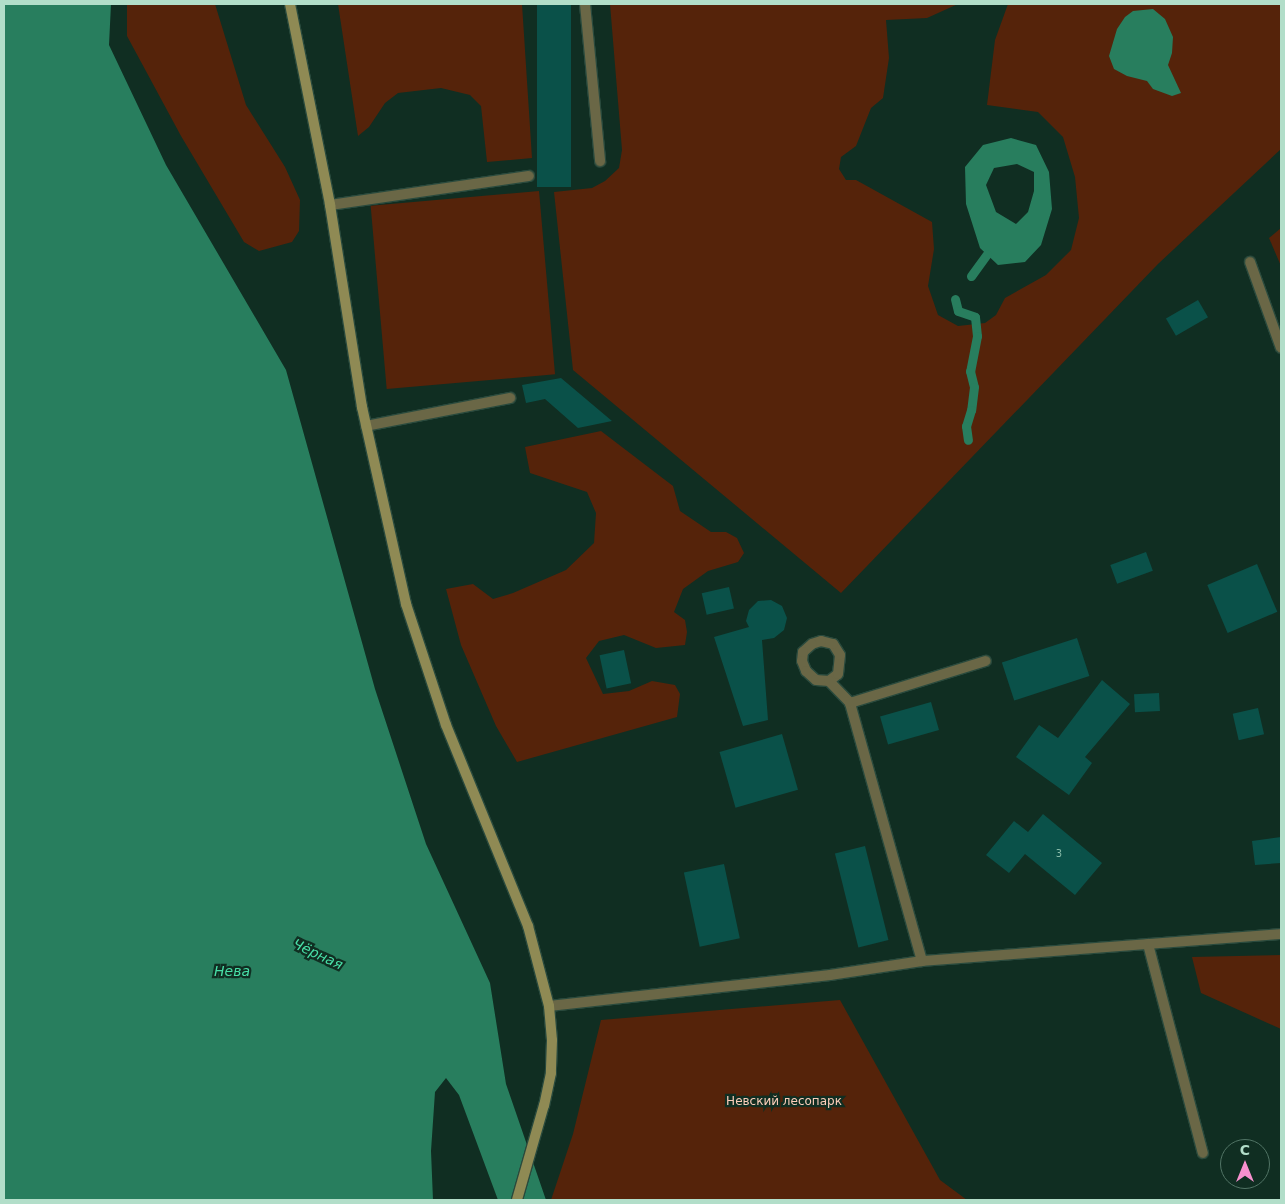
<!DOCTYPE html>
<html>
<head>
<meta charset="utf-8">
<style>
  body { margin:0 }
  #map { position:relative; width:1285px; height:1204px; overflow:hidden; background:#102e22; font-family:"DejaVu Sans",sans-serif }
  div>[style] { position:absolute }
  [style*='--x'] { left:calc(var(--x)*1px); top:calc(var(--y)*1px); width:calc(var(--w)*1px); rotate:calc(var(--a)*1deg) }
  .green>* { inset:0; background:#55230a; transform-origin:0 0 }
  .water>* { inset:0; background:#287e5e }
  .stream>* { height:9px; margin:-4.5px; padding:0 4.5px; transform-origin:4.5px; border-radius:4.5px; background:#287e5e }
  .building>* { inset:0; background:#0a5149; transform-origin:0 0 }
  .roads { filter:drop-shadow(1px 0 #2a4a3d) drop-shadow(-1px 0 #2a4a3d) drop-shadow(0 1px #2a4a3d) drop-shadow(0 -1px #2a4a3d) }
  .lane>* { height:10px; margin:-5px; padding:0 5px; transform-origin:5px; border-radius:5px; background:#6a6746 }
  .street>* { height:10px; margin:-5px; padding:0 5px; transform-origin:5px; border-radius:5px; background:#6a6746 }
  .secondary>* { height:10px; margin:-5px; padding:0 5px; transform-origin:5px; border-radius:5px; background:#8f8a54 }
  span { translate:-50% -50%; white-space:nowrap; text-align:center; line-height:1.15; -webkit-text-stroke:4.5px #102e22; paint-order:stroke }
  .number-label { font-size:10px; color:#88bba9 }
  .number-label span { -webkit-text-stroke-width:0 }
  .park-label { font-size:12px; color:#fdceba }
  .water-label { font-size:14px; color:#48dfa7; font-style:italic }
  .frame { position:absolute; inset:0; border:5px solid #b2dec9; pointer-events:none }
  .north { position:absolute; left:1220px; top:1139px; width:50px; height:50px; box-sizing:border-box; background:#102e22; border:1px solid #517465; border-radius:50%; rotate:0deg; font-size:14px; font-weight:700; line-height:20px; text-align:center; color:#b2dec9 }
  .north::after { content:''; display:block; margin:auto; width:18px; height:22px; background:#f790ce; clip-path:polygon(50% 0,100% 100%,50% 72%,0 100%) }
</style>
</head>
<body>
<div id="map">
  <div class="green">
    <i style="clip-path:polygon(127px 4px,215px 4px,246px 105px,285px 167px,300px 200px,299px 231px,292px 242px,259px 251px,244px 242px,181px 136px,127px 36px)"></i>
    <i style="clip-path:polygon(338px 4px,522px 4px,532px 158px,487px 162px,481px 106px,470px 95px,441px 88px,398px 93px,385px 103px,369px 127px,358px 136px)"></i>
    <i style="clip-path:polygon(610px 4px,958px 4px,927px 18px,886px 20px,889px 58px,883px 98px,871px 108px,856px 146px,841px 157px,839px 169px,846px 180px,856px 180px,932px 222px,934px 249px,928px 286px,938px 315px,958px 326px,985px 323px,996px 315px,1005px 298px,1046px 275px,1071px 250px,1079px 218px,1075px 177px,1063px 137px,1038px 112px,987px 105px,995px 40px,1008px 4px,1281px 4px,1281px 149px,1158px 264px,841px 593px,573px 370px,554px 192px,592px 188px,605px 181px,619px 168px,622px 150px)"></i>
    <i style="left:539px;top:191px;width:184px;height:169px;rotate:85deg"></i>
    <i style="clip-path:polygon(1281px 228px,1281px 266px,1269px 238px)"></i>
    <i style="clip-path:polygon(601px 431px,673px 486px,680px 511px,711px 532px,726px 532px,737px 538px,744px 553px,738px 562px,708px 571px,683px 589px,674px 612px,685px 620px,687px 632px,685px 645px,656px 648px,624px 635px,599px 641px,586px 658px,603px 694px,629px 691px,652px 681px,675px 685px,680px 694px,677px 717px,517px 762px,496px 726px,461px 645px,446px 589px,473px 584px,493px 599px,513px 593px,566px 570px,594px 543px,596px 513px,587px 492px,530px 473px,525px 447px)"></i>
    <i style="clip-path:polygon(1281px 955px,1281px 1029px,1201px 993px,1192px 957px)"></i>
    <i style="clip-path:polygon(840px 1000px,940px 1180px,967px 1200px,551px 1200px,573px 1134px,601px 1020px)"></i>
  </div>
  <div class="water">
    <i style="clip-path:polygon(4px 4px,111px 4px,109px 45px,166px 165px,286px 370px,375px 689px,426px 844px,490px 983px,506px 1084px,546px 1200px,498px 1200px,459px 1095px,446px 1078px,435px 1092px,431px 1151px,433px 1200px,4px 1200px)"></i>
    <i style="clip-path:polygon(1153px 9px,1165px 19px,1173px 37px,1172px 53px,1168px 65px,1181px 93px,1172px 96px,1153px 89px,1147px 81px,1127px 76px,1114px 69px,1109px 56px,1117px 29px,1125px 17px,1133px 11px)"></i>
    <i style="clip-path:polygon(evenodd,1011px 138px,1036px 145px,1049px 172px,1052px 209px,1041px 245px,1025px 262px,998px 265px,980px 248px,966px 204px,965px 167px,983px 145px,1011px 138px,1017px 164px,1034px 172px,1034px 191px,1028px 212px,1016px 224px,996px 212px,986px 185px,994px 168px,1017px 164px)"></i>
  </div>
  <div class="stream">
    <i style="--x:971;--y:276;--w:27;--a:-54"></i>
    <i style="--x:955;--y:299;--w:12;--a:76"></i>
    <i style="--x:958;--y:311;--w:18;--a:19"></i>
    <i style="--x:975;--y:317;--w:19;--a:84"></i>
    <i style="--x:977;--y:336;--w:36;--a:101"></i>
    <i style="--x:970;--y:371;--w:16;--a:76"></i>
    <i style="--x:974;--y:387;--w:23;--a:97"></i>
    <i style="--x:971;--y:410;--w:17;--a:107"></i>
    <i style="--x:966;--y:426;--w:14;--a:82"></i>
  </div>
  <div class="building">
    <i style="left:537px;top:4px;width:34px;height:183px"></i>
    <i style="left:1198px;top:300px;width:20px;height:37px;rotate:60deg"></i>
    <i style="clip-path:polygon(561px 378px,612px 421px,578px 428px,545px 399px,526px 403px,522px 385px)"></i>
    <i style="left:1146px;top:552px;width:20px;height:38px;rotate:70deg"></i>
    <i style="left:1257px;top:564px;width:52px;height:54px;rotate:67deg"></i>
    <i style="left:729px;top:587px;width:22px;height:28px;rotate:77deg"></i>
    <i style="clip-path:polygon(771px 600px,782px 606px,787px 618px,784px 630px,774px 638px,762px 640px,768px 720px,743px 726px,714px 637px,749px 627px,746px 621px,749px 610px,758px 601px)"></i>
    <i style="left:1077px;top:638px;width:40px;height:79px;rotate:72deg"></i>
    <i style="left:624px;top:650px;width:34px;height:25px;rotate:78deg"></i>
    <i style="clip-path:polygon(1102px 680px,1130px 704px,1085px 757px,1092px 763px,1069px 795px,1016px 757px,1039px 725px,1058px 738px)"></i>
    <i style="left:1159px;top:693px;width:18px;height:25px;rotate:87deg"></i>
    <i style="left:931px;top:702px;width:29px;height:53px;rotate:74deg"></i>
    <i style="left:1258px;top:708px;width:27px;height:26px;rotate:77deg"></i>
    <i style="left:782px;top:734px;width:58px;height:65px;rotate:74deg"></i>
    <i style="clip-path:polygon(1043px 814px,1102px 863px,1075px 895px,1025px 854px,1009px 873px,986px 855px,1014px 821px,1028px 832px)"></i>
    <i style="clip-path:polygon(1281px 837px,1281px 863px,1255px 865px,1252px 841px)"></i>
    <i style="left:865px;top:846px;width:97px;height:31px;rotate:76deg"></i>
    <i style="left:724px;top:864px;width:76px;height:41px;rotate:78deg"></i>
  </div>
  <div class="roads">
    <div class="lane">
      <i style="--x:585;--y:4;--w:158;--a:84.5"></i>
      <i style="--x:330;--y:205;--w:201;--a:-8.3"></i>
      <i style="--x:1250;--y:262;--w:91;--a:70.2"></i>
      <i style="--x:366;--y:426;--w:147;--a:-11"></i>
      <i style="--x:829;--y:681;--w:11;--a:-38"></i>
      <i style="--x:838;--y:674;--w:19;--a:-84"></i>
      <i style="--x:840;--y:655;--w:13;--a:-122"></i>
      <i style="--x:833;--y:644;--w:12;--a:-166"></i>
      <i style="--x:821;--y:641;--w:9;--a:162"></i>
      <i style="--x:812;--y:644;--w:12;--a:138"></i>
      <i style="--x:803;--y:652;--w:9;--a:96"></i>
      <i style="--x:802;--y:661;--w:11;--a:68"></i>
      <i style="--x:806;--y:671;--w:13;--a:42"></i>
      <i style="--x:816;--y:680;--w:13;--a:4"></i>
      <i style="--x:829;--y:681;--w:30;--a:46"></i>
      <i style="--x:1148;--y:944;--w:216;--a:75.3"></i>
      <i style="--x:922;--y:961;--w:268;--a:-105.6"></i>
      <i style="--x:850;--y:703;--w:142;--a:-17.2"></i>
    </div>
    <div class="street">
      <i style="--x:549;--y:1006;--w:283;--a:-6.3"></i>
      <i style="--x:830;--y:975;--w:93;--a:-8.7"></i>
      <i style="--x:922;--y:961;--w:360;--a:-4.3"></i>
    </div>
    <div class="secondary">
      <i style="--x:290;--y:4;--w:205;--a:78.7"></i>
      <i style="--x:330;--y:205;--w:205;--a:81"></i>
      <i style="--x:362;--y:407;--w:202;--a:77.4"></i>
      <i style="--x:406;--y:604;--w:127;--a:71.7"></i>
      <i style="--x:446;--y:725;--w:217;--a:67.8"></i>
      <i style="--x:528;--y:926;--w:83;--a:75.3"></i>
      <i style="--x:549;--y:1006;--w:34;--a:85"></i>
      <i style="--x:552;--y:1040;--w:33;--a:92"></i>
      <i style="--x:551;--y:1073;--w:33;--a:102"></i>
      <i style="--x:544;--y:1105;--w:99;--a:105.9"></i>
    </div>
  </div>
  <div class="number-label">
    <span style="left:1059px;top:854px">3</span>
  </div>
  <div class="park-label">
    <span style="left:784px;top:1102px">Невский лесопарк</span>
  </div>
  <div class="water-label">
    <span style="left:318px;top:954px;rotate:25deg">Чёрная</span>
    <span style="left:232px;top:971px">Нева</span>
  </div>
  <div class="frame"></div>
  <div class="north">С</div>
</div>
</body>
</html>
